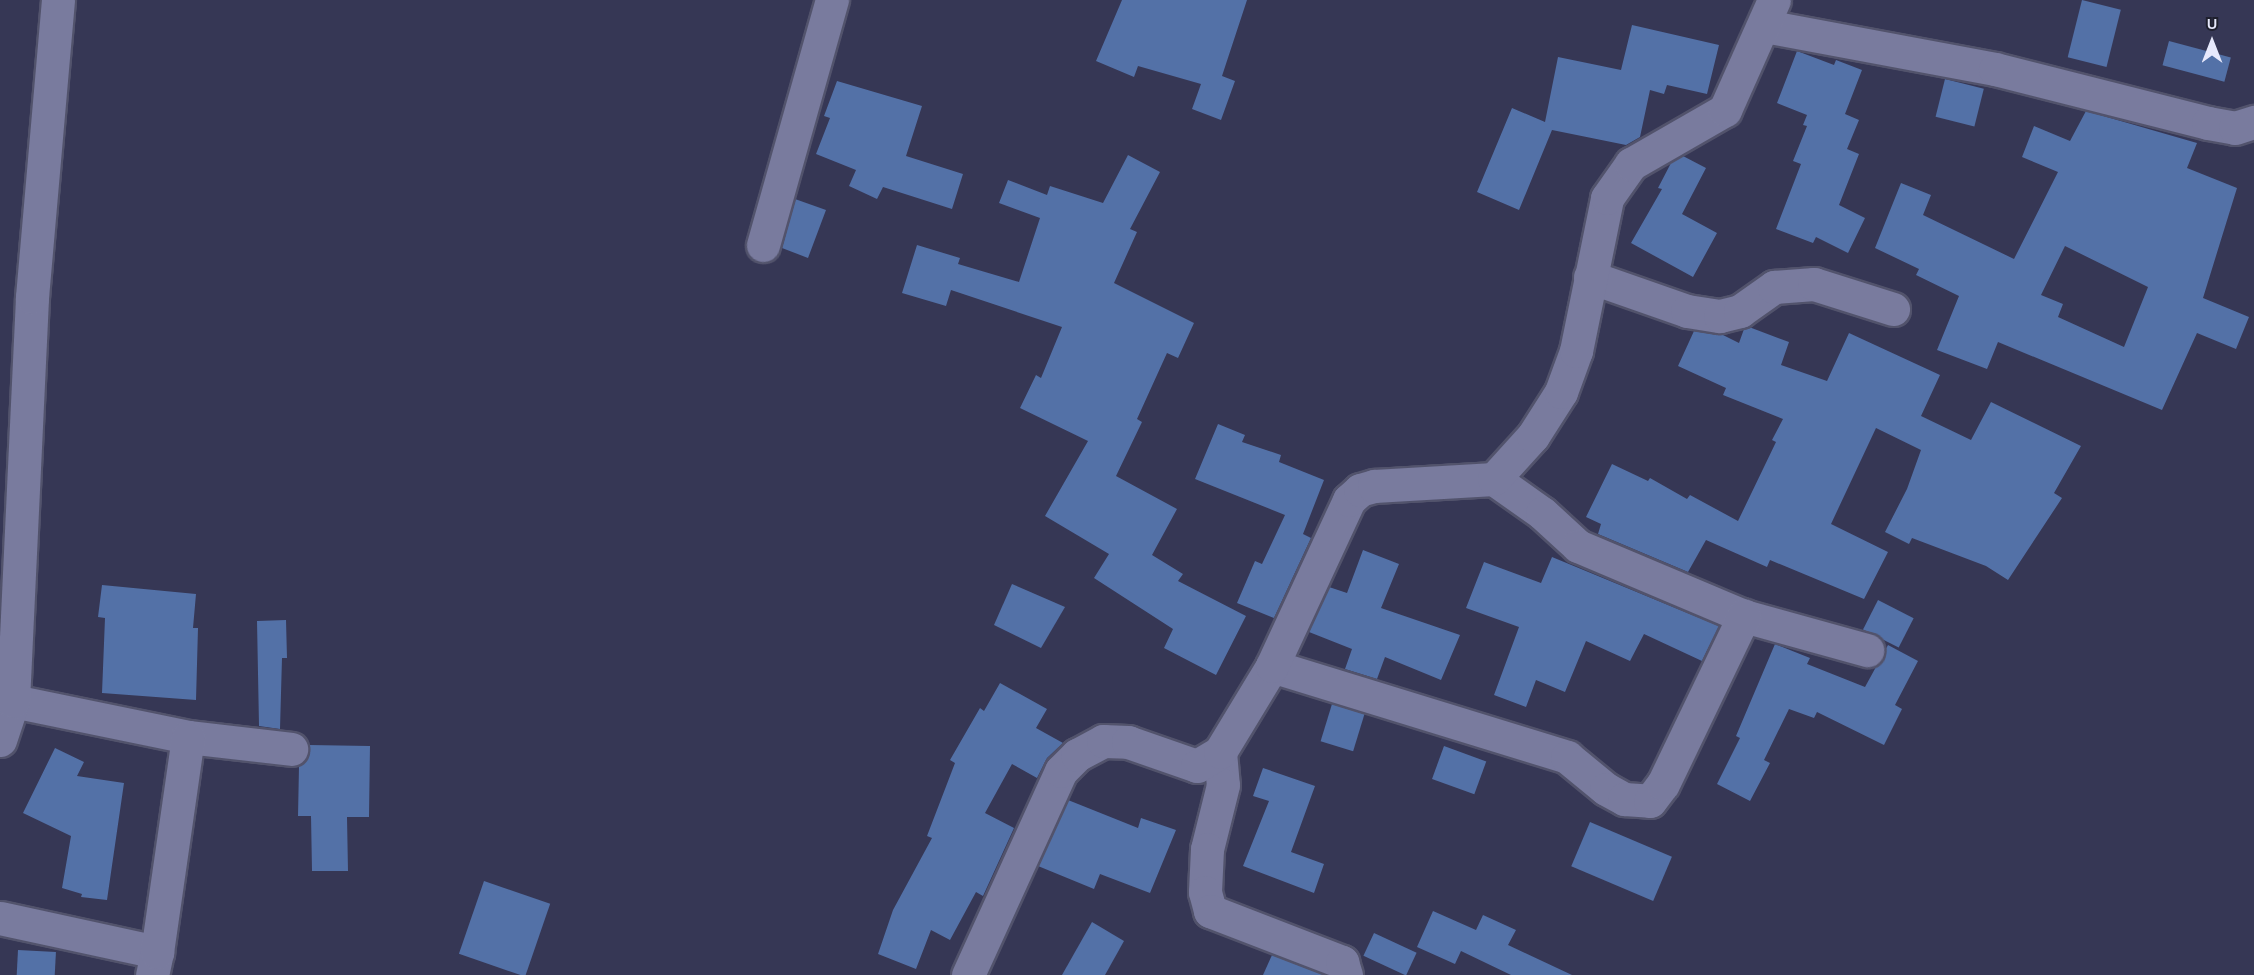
<!DOCTYPE html>
<html>
<head>
<meta charset="utf-8">
<style>
  body { margin:0 }
  #map { position:relative; width:2254px; height:975px; overflow:hidden; background:#363755; font-family:Karla,sans-serif }
  div>[style] { position:absolute }
  [style*='--x'] { left:calc(var(--x)*1px); top:calc(var(--y)*1px); width:calc(var(--w)*1px); rotate:calc(var(--a)*1deg) }
  .building>* { inset:0; background:#5371a7; transform-origin:0 0 }
  .roads { filter:drop-shadow(2px 0 #52536c) drop-shadow(-2px 0 #52536c) drop-shadow(0 2px #52536c) drop-shadow(0 -2px #52536c) }
  .street>* { height:33px; margin:-16.5px; padding:0 16.5px; transform-origin:16.5px; border-radius:16.5px; background:#797b9e }
  .secondary>* { height:33px; margin:-16.5px; padding:0 16.5px; transform-origin:16.5px; border-radius:16.5px; background:#797b9e }
  span { translate:-50% -50%; white-space:nowrap; text-align:center; line-height:1.15; -webkit-text-stroke:4.5px #1f202e; paint-order:stroke }
  .north { position:absolute; left:2182px; top:12px; width:60px; height:60px; -webkit-text-stroke:4px #1f202e; paint-order:stroke; rotate:0deg; font-size:16px; font-weight:700; line-height:24px; text-align:center; color:#e7e9fc }
  .north::after { content:''; display:block; margin:auto; width:21px; height:27px; background:#e7e9fc; clip-path:polygon(50% 0,100% 100%,50% 72%,0 100%) }
</style>
</head>
<body>
<div id="map">
  <div class="building">
    <i style="clip-path:polygon(1122px 0,1247px 0,1222px 76px,1235px 81px,1221px 120px,1192px 109px,1201px 84px,1138px 66px,1134px 77px,1096px 61px)"></i>
    <i style="left:2082px;top:0;width:40px;height:59px;rotate:14deg"></i>
    <i style="clip-path:polygon(1632px 25px,1719px 45px,1707px 94px,1667px 85px,1664px 94px,1650px 90px,1640px 137px,1626px 145px,1552px 130px,1519px 210px,1477px 192px,1512px 108px,1545px 122px,1558px 57px,1621px 70px)"></i>
    <i style="left:2169px;top:41px;width:64px;height:25px;rotate:15deg"></i>
    <i style="clip-path:polygon(1797px 51px,1834px 65px,1836px 60px,1862px 70px,1845px 114px,1859px 120px,1847px 149px,1859px 154px,1839px 205px,1865px 218px,1848px 253px,1816px 237px,1813px 243px,1776px 229px,1801px 164px,1793px 161px,1807px 126px,1803px 125px,1807px 115px,1777px 103px)"></i>
    <i style="left:1945px;top:79px;width:40px;height:39px;rotate:14deg"></i>
    <i style="clip-path:polygon(837px 81px,922px 106px,906px 156px,963px 174px,952px 209px,883px 187px,877px 199px,849px 186px,856px 170px,816px 154px,830px 118px,824px 116px)"></i>
    <i style="clip-path:polygon(evenodd,2086px 111px,2197px 143px,2187px 168px,2237px 188px,2203px 298px,2249px 317px,2236px 349px,2197px 333px,2162px 410px,1998px 342px,1987px 369px,1937px 350px,1959px 296px,1916px 275px,1919px 269px,1875px 248px,1901px 183px,1931px 195px,1923px 215px,2014px 259px,2058px 172px,2022px 157px,2034px 126px,2070px 141px,2086px 111px,2065px 246px,2148px 287px,2124px 347px,2058px 317px,2063px 304px,2041px 295px,2065px 246px)"></i>
    <i style="clip-path:polygon(1128px 155px,1160px 172px,1130px 229px,1137px 232px,1114px 283px,1194px 323px,1178px 358px,1167px 353px,1137px 419px,1142px 422px,1116px 476px,1177px 509px,1152px 555px,1183px 574px,1178px 581px,1246px 616px,1216px 675px,1164px 648px,1173px 629px,1094px 578px,1109px 554px,1045px 516px,1088px 441px,1020px 408px,1036px 375px,1041px 378px,1062px 327px,951px 290px,946px 306px,902px 293px,917px 245px,960px 258px,958px 264px,1019px 282px,1040px 218px,999px 203px,1008px 180px,1047px 195px,1050px 186px,1103px 203px)"></i>
    <i style="clip-path:polygon(1683px 156px,1706px 168px,1682px 214px,1717px 233px,1693px 277px,1631px 243px,1662px 189px,1658px 188px,1671px 163px)"></i>
    <i style="clip-path:polygon(795px 199px,826px 210px,808px 258px,782px 248px)"></i>
    <i style="clip-path:polygon(1749px 327px,1789px 342px,1781px 365px,1827px 381px,1849px 333px,1940px 375px,1921px 416px,1971px 440px,1991px 402px,2081px 446px,2054px 493px,2062px 498px,2008px 580px,1986px 566px,1912px 538px,1909px 544px,1885px 532px,1907px 489px,1921px 450px,1876px 428px,1831px 524px,1888px 552px,1864px 599px,1770px 560px,1767px 567px,1706px 540px,1688px 572px,1598px 534px,1601px 524px,1586px 517px,1612px 464px,1648px 481px,1650px 478px,1687px 499px,1690px 495px,1738px 521px,1776px 442px,1772px 440px,1783px 419px,1723px 395px,1726px 388px,1678px 366px,1694px 331px,1721px 334px,1739px 343px,1744px 329px)"></i>
    <i style="clip-path:polygon(1218px 424px,1245px 435px,1242px 442px,1281px 455px,1279px 462px,1324px 480px,1303px 534px,1311px 538px,1274px 618px,1237px 603px,1255px 561px,1262px 564px,1285px 515px,1195px 479px)"></i>
    <i style="clip-path:polygon(1363px 550px,1399px 564px,1381px 608px,1460px 635px,1441px 680px,1385px 657px,1377px 679px,1345px 669px,1352px 649px,1309px 632px,1329px 587px,1347px 593px)"></i>
    <i style="clip-path:polygon(1552px 557px,1719px 626px,1702px 661px,1644px 634px,1630px 661px,1586px 641px,1565px 692px,1536px 680px,1526px 707px,1494px 695px,1519px 627px,1466px 608px,1484px 562px,1541px 583px)"></i>
    <i style="clip-path:polygon(1012px 584px,1065px 607px,1041px 648px,994px 625px)"></i>
    <i style="clip-path:polygon(102px 585px,196px 594px,193px 628px,198px 628px,196px 700px,102px 693px,105px 618px,98px 617px)"></i>
    <i style="left:1878px;top:600px;width:40px;height:33px;rotate:27deg"></i>
    <i style="clip-path:polygon(286px 620px,287px 658px,282px 658px,280px 729px,259px 726px,257px 621px)"></i>
    <i style="clip-path:polygon(1775px 644px,1810px 658px,1807px 664px,1865px 687px,1888px 645px,1918px 661px,1895px 705px,1902px 709px,1884px 745px,1817px 712px,1814px 718px,1789px 709px,1764px 760px,1770px 763px,1750px 801px,1717px 784px,1740px 738px,1736px 736px)"></i>
    <i style="clip-path:polygon(1000px 683px,1047px 709px,1036px 728px,1063px 743px,1047px 758px,1037px 778px,1012px 764px,985px 813px,1014px 828px,983px 896px,976px 892px,950px 940px,931px 930px,916px 969px,878px 954px,893px 910px,932px 838px,927px 836px,955px 763px,950px 760px,980px 708px,984px 711px)"></i>
    <i style="left:1332px;top:704px;width:34px;height:39px;rotate:17deg"></i>
    <i style="clip-path:polygon(309px 745px,370px 746px,369px 817px,347px 817px,348px 871px,312px 871px,311px 816px,298px 816px,299px 766px,306px 760px)"></i>
    <i style="left:1444px;top:746px;width:45px;height:35px;rotate:20deg"></i>
    <i style="clip-path:polygon(55px 748px,84px 762px,77px 776px,124px 783px,107px 900px,81px 897px,82px 894px,62px 888px,71px 836px,23px 813px)"></i>
    <i style="clip-path:polygon(1263px 768px,1315px 786px,1291px 852px,1324px 864px,1314px 893px,1243px 866px,1269px 801px,1253px 796px)"></i>
    <i style="clip-path:polygon(1068px 800px,1138px 828px,1141px 818px,1176px 830px,1150px 893px,1100px 874px,1094px 889px,1038px 866px)"></i>
    <i style="left:1590px;top:822px;width:89px;height:48px;rotate:23deg"></i>
    <i style="left:484px;top:881px;width:70px;height:77px;rotate:19deg"></i>
    <i style="clip-path:polygon(1433px 911px,1476px 930px,1483px 915px,1516px 930px,1508px 945px,1572px 975px,1511px 975px,1461px 951px,1455px 964px,1417px 947px)"></i>
    <i style="clip-path:polygon(1092px 922px,1124px 941px,1105px 975px,1062px 975px)"></i>
    <i style="left:1374px;top:933px;width:47px;height:25px;rotate:25deg"></i>
    <i style="left:18px;top:950px;width:38px;height:25px;rotate:3deg"></i>
    <i style="clip-path:polygon(1272px 955px,1324px 975px,1263px 975px)"></i>
  </div>
  <div class="roads">
    <div class="street">
      <i style="--x:1765;--y:26;--w:234;--a:10.6"></i>
      <i style="--x:1995;--y:69;--w:220;--a:14.2"></i>
      <i style="--x:2208;--y:123;--w:27;--a:10"></i>
      <i style="--x:2235;--y:128;--w:20;--a:-18"></i>
      <i style="--x:763;--y:245;--w:255;--a:-74.3"></i>
      <i style="--x:1590;--y:277;--w:103;--a:19.3"></i>
      <i style="--x:1687;--y:311;--w:33;--a:9"></i>
      <i style="--x:1720;--y:316;--w:21;--a:-14"></i>
      <i style="--x:1740;--y:311;--w:42;--a:-35.2"></i>
      <i style="--x:1774;--y:287;--w:40;--a:-4.3"></i>
      <i style="--x:1814;--y:284;--w:83;--a:17.6"></i>
      <i style="--x:1494;--y:479;--w:59;--a:35.3"></i>
      <i style="--x:1542;--y:513;--w:49;--a:42.5"></i>
      <i style="--x:1578;--y:546;--w:180;--a:22.9"></i>
      <i style="--x:1744;--y:616;--w:128;--a:15.5"></i>
      <i style="--x:1272;--y:666;--w:309;--a:17.1"></i>
      <i style="--x:1567;--y:757;--w:50;--a:39.4"></i>
      <i style="--x:1606;--y:789;--w:21;--a:29"></i>
      <i style="--x:1624;--y:799;--w:26;--a:4"></i>
      <i style="--x:1650;--y:801;--w:21;--a:-53"></i>
      <i style="--x:1663;--y:784;--w:187;--a:-64.3"></i>
      <i style="--x:13;--y:701;--w:179;--a:11.6"></i>
      <i style="--x:188;--y:737;--w:104;--a:6.6"></i>
      <i style="--x:1220;--y:752;--w:33;--a:85"></i>
      <i style="--x:1223;--y:785;--w:66;--a:104"></i>
      <i style="--x:1207;--y:849;--w:43;--a:92.7"></i>
      <i style="--x:1205;--y:892;--w:20;--a:75"></i>
      <i style="--x:1210;--y:911;--w:142;--a:21.1"></i>
      <i style="--x:1342;--y:962;--w:14;--a:73"></i>
      <i style="--x:0;--y:918;--w:161;--a:12.2"></i>
      <i style="--x:157;--y:952;--w:24;--a:102"></i>
      <i style="--x:157;--y:952;--w:217;--a:-81.8"></i>
      <i style="--x:968;--y:975;--w:224;--a:-65.5"></i>
      <i style="--x:1061;--y:771;--w:23;--a:-45"></i>
      <i style="--x:1077;--y:755;--w:30;--a:-28"></i>
      <i style="--x:1103;--y:741;--w:25;--a:2"></i>
      <i style="--x:1128;--y:742;--w:73;--a:19.2"></i>
      <i style="--x:1197;--y:766;--w:27;--a:-31"></i>
      <i style="--x:1220;--y:752;--w:100;--a:-58.8"></i>
      <i style="--x:1272;--y:666;--w:183;--a:-65.1"></i>
      <i style="--x:1349;--y:500;--w:15;--a:-42"></i>
      <i style="--x:1360;--y:490;--w:15;--a:-16"></i>
      <i style="--x:1374;--y:486;--w:120;--a:-3.3"></i>
      <i style="--x:1494;--y:479;--w:58;--a:-47.8"></i>
      <i style="--x:1533;--y:436;--w:52;--a:-57.5"></i>
      <i style="--x:1561;--y:392;--w:44;--a:-69.9"></i>
      <i style="--x:1576;--y:351;--w:156;--a:-78.5"></i>
      <i style="--x:1607;--y:198;--w:42;--a:-54.8"></i>
      <i style="--x:1631;--y:164;--w:108;--a:-29.9"></i>
      <i style="--x:1725;--y:110;--w:120;--a:-66"></i>
    </div>
    <div class="secondary">
      <i style="--x:0;--y:740;--w:41;--a:-71.6"></i>
      <i style="--x:13;--y:701;--w:404;--a:-87.3"></i>
      <i style="--x:32;--y:297;--w:298;--a:-85"></i>
    </div>
  </div>
  <div class="north">U</div>
</div>
</body>
</html>
